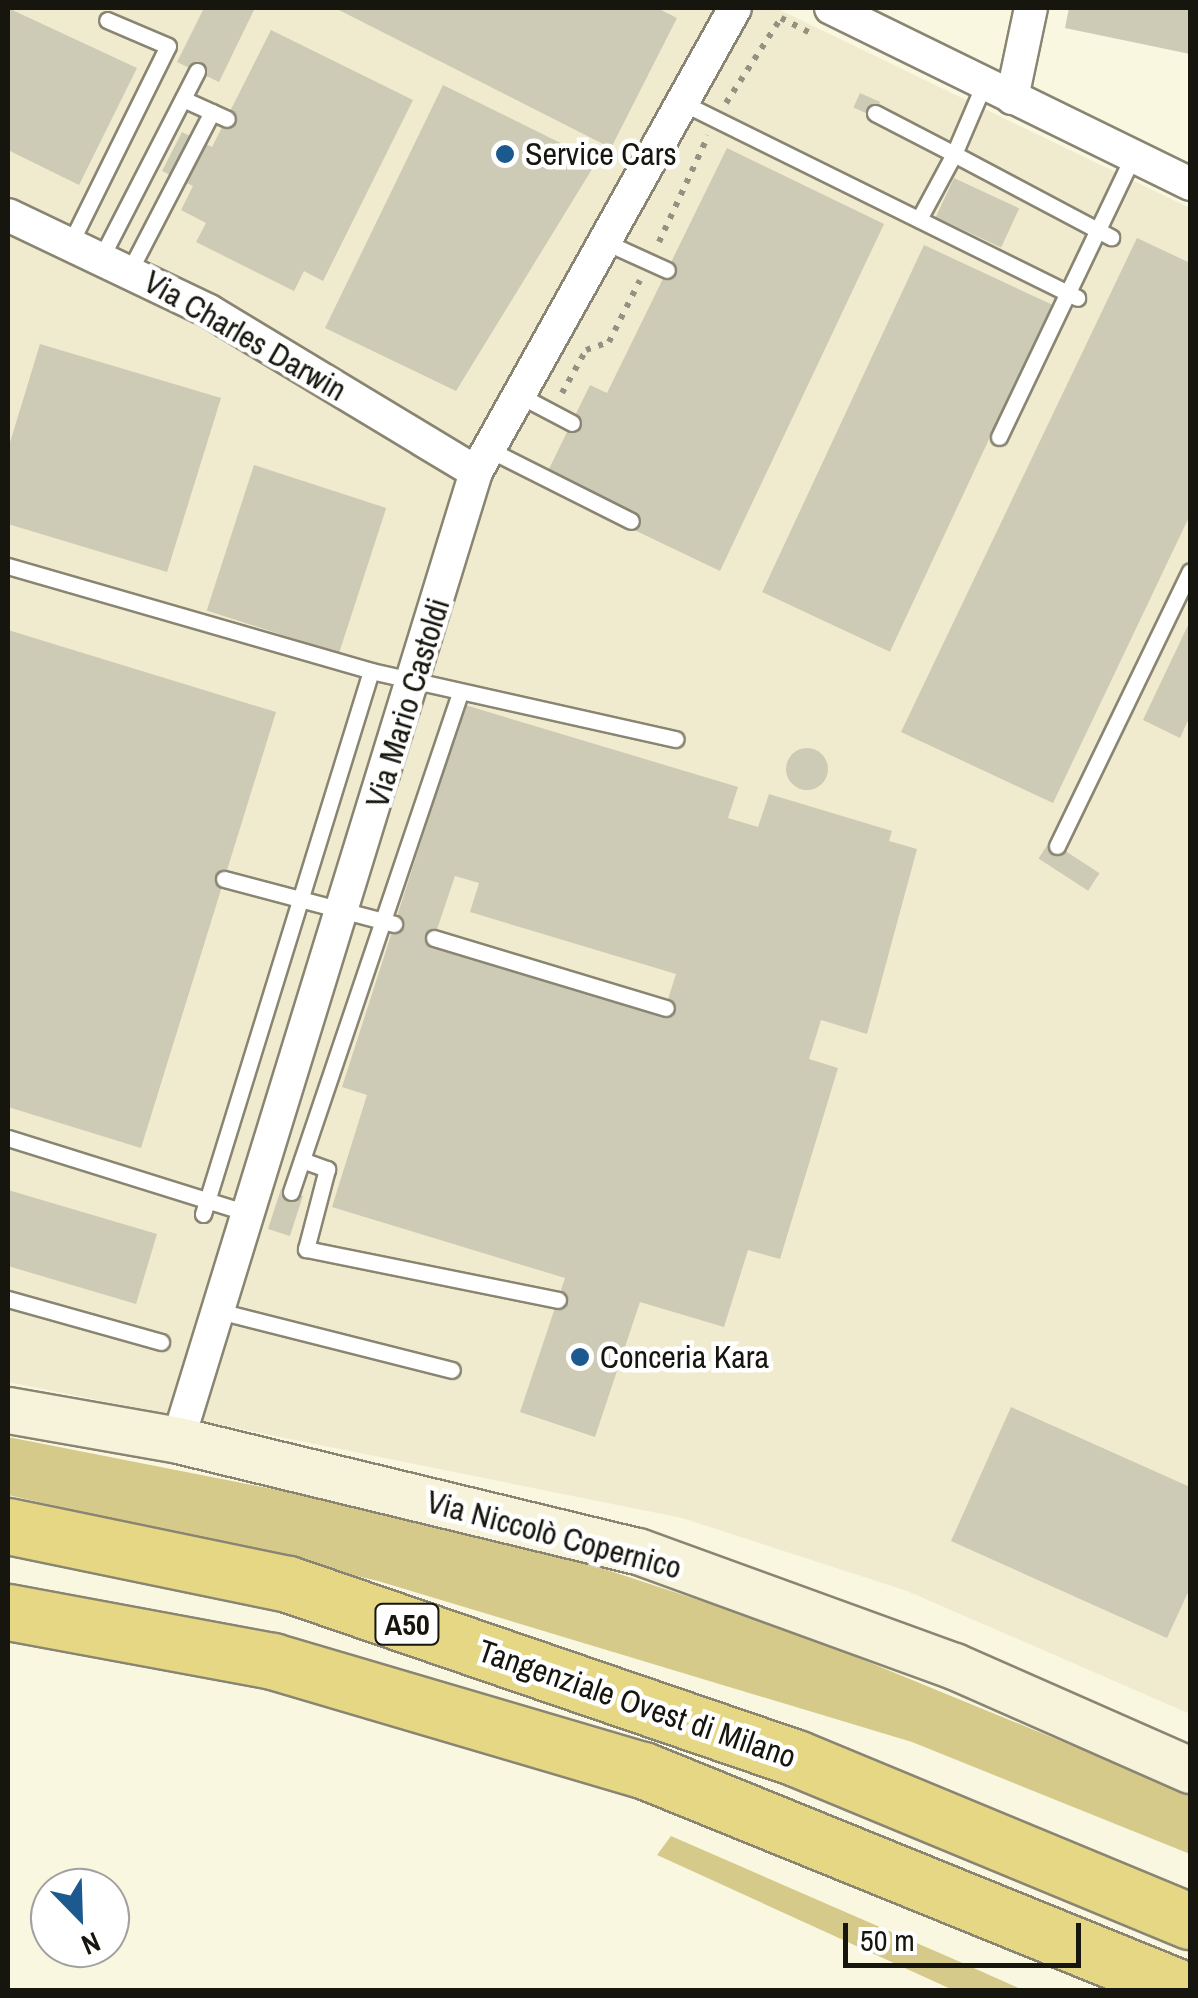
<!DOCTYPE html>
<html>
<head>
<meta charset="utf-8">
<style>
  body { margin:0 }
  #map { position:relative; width:1198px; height:1998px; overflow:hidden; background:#faf7e1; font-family:"Archivo Narrow",sans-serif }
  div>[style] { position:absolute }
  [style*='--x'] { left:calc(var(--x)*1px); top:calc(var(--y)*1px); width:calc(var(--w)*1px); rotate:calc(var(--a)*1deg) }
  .built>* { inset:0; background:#f0ebce }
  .green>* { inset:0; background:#d5ca8a }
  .building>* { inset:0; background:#cdcab5; transform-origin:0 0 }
  .round { border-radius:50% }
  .path>* { height:6px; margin-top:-3px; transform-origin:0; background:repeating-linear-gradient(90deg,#939182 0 5px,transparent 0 13px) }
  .roads { filter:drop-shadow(2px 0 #898572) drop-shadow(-2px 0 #898572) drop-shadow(0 2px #898572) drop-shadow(0 -2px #898572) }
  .lane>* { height:15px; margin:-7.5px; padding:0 7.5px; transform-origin:7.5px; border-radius:7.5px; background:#fff }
  .street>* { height:32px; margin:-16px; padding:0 16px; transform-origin:16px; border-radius:16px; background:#fff }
  .secondary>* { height:45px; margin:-22.5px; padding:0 22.5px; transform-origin:22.5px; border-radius:22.5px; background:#f7f3da }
  .highway>* { height:55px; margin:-27.5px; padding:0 27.5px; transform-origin:27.5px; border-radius:27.5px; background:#e5d784 }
  .dots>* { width:28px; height:28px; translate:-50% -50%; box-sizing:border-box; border:5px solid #fff; border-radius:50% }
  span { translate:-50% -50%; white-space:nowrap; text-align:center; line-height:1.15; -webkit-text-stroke:9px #fff; paint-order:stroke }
  .shield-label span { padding:2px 8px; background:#fff; border:2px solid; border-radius:8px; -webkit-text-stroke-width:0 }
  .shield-label { font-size:30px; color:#16150e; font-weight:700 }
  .poi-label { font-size:32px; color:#16150e }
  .left { translate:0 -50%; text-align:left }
  .street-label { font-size:32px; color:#16150e }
  .frame { position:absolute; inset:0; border:10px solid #16150e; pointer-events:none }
  .north { position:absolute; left:30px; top:1868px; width:100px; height:100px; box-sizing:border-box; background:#fff; border:2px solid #a2a19f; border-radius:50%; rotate:157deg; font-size:28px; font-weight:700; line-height:40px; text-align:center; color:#16150e }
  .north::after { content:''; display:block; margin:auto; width:35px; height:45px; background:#1c598f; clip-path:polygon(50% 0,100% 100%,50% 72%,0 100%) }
  .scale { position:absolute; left:843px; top:1923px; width:238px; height:45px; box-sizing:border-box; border:5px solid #16150e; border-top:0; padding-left:12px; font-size:30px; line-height:35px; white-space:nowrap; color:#16150e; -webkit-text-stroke:8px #fff; paint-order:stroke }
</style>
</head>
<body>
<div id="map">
  <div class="built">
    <i style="clip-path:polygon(8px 8px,776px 8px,1190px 208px,1190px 1714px,907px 1591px,682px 1518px,8px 1382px)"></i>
  </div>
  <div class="green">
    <i style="clip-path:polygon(8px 1437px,354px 1505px,589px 1564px,793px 1631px,1190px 1794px,1190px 1854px,912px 1742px,378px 1581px,8px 1495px)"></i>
    <i style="clip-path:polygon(671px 1836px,958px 1961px,1023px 1990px,953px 1990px,657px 1855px)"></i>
  </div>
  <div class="building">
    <i style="clip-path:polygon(8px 8px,137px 68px,79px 185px,8px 150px)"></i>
    <i style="clip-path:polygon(204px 8px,255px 8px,219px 82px,177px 62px)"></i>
    <i style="clip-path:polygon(335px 8px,657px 8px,677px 18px,611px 148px)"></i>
    <i style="clip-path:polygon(1069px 8px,1190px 8px,1190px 54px,1065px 28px)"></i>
    <i style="clip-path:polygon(271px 30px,413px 100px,323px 281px,304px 271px,294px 291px,196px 242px,206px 223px,181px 210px,193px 186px,162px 171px,182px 132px,212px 147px)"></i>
    <i style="clip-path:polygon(443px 85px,597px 161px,456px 391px,325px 328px)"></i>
    <i style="left:860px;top:93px;width:22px;height:16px;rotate:24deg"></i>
    <i style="clip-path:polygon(727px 148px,884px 224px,720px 571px,628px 527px,635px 512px,548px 471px,590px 385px,607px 393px)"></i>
    <i style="left:954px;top:178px;width:72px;height:43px;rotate:25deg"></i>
    <i style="clip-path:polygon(1137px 238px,1190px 263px,1190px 515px,1053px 803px,901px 732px)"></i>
    <i style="left:924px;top:245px;width:141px;height:383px;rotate:25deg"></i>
    <i style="clip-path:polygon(40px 344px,221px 398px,167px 572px,8px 524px,8px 449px)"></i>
    <i style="left:254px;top:465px;width:139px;height:153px;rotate:18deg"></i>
    <i style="clip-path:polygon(1190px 621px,1190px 716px,1180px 738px,1143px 720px)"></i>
    <i style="clip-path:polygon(8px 630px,276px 712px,141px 1148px,8px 1107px)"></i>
    <i style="clip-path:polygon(evenodd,465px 705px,738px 787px,728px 818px,758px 827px,769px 794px,892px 831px,889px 841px,917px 849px,867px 1034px,821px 1020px,809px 1059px,838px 1068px,780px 1259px,748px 1250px,724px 1327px,640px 1302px,595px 1437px,520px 1412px,565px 1278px,332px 1207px,367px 1095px,342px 1087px,465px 705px,455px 876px,479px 883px,470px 912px,676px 974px,663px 1015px,432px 944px,455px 876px)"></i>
    <i class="round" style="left:786px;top:748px;width:42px;height:42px"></i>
    <i style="left:1050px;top:841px;width:59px;height:21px;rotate:33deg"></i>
    <i style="left:281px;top:1189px;width:23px;height:42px;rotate:18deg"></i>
    <i style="clip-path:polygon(8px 1190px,157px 1234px,136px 1304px,8px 1266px)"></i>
    <i style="clip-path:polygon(1011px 1407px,1190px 1487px,1190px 1588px,1167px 1638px,951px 1541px)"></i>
  </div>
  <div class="path">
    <i style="--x:726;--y:103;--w:101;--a:-57.1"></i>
    <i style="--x:781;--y:18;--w:31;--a:27"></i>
    <i style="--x:659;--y:242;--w:117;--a:-65.2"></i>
    <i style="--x:562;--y:393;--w:49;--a:-60.8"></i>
    <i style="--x:586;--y:350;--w:24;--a:-19"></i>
    <i style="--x:609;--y:342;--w:69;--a:-63.4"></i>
  </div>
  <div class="roads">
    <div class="lane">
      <i style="--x:183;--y:99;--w:48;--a:24.4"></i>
      <i style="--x:681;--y:102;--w:442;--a:26.3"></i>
      <i style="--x:875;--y:113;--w:89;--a:27.4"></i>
      <i style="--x:954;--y:154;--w:76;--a:-66.8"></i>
      <i style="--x:919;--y:219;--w:74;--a:-61.7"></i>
      <i style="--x:954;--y:154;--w:178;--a:27.9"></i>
      <i style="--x:72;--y:240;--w:216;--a:-63.7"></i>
      <i style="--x:168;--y:46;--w:66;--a:-156.9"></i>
      <i style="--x:603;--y:241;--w:70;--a:24.4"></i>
      <i style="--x:102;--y:256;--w:208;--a:-62.8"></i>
      <i style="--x:130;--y:270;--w:178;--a:-62.6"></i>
      <i style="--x:517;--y:394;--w:62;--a:27.8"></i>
      <i style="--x:999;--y:437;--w:311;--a:-64.5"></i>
      <i style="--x:486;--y:448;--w:162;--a:26.7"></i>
      <i style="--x:8;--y:566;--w:378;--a:16.1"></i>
      <i style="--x:371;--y:671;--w:312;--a:12.6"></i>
      <i style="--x:1057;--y:846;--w:305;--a:-64.2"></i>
      <i style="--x:224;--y:879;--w:176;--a:14.8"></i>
      <i style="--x:434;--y:938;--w:242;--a:16.8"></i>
      <i style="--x:8;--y:1138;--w:254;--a:17.4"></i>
      <i style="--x:302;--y:1160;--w:27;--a:20"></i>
      <i style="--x:327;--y:1169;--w:83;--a:104.7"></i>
      <i style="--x:306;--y:1249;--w:257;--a:11.4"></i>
      <i style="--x:291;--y:1192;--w:527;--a:-71.29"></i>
      <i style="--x:203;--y:1214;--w:568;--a:-72.81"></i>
      <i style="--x:8;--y:1299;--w:159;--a:15.7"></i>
      <i style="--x:219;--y:1311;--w:240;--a:14.2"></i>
    </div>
    <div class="street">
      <i style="--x:831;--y:8;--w:400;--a:26.1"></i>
      <i style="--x:1012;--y:98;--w:92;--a:-78.1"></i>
      <i style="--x:8;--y:215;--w:223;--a:25.5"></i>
      <i style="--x:209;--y:311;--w:312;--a:31.1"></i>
      <i style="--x:178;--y:1440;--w:1013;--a:-72.89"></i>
      <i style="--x:476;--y:472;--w:531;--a:-60.83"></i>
    </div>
    <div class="secondary">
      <i style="--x:8;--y:1410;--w:173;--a:10"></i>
      <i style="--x:178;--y:1440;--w:473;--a:13.6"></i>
      <i style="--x:638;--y:1551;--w:336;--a:20"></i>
      <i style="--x:954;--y:1666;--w:258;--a:23.8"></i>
    </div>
    <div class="highway">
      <i style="--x:8;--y:1526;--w:286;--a:11.7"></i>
      <i style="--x:288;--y:1584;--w:537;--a:18.91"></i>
      <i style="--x:796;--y:1758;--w:426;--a:22.5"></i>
      <i style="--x:8;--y:1612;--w:269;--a:10.5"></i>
      <i style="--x:272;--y:1661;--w:387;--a:16.4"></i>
      <i style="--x:643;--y:1770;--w:585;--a:22.09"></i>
    </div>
  </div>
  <div class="dots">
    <i style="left:505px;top:154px;background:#1c598f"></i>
    <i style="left:580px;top:1357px;background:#1c598f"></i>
  </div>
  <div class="shield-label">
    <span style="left:407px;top:1624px">A50</span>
  </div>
  <div class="poi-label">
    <span class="left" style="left:525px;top:154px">Service Cars</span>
    <span class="left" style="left:600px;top:1357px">Conceria Kara</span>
  </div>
  <div class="street-label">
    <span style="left:245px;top:336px;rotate:30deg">Via Charles Darwin</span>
    <span style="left:408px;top:703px;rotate:-73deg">Via Mario Castoldi</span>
    <span style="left:554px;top:1535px;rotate:15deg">Via Niccolò Copernico</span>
    <span style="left:637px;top:1704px;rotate:19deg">Tangenziale Ovest di Milano</span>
  </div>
  <div class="frame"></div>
  <div class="north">N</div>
  <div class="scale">50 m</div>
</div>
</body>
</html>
